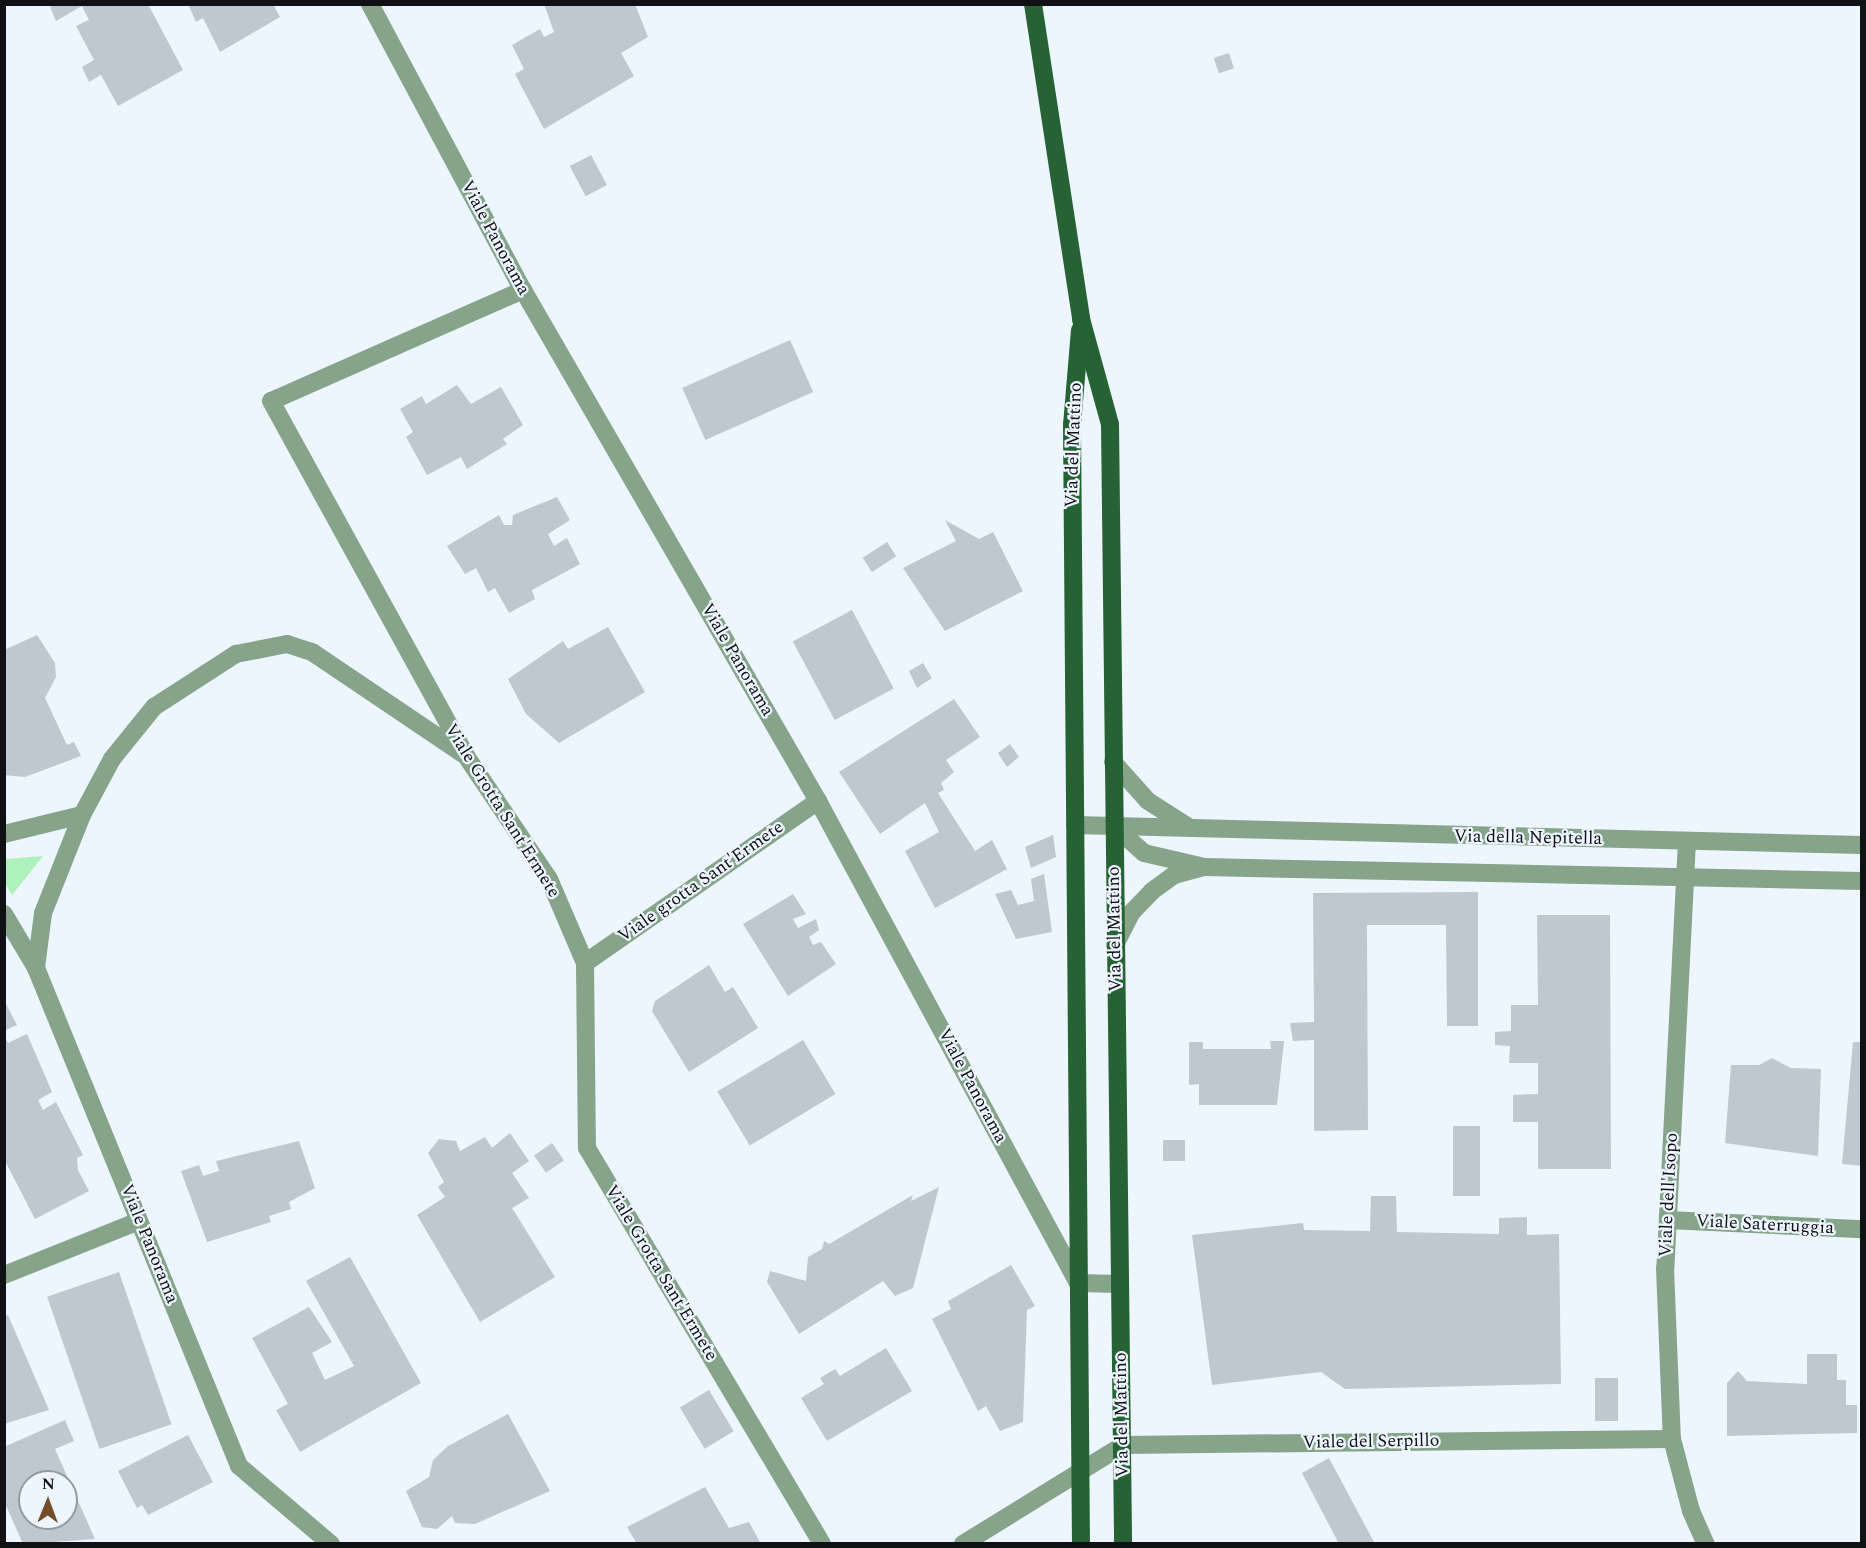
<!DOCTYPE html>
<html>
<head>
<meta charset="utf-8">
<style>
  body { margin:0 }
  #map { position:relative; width:1866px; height:1548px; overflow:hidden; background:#edf5fe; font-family:Spectral,serif }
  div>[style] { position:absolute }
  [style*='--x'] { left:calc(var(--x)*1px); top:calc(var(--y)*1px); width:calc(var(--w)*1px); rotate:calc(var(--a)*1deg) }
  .green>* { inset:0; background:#aef1bd }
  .building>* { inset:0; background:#bfc7cf; transform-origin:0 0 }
  .minor>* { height:18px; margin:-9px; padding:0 9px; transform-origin:9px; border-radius:9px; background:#86a48a }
  .major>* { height:18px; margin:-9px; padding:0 9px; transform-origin:9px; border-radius:9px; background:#266233 }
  span { translate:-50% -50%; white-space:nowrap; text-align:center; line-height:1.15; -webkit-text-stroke:4.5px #edf5fe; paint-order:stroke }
  .street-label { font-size:18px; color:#0f1114 }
  .frame { position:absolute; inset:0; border:6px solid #0f1114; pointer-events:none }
  .north { position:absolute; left:18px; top:1470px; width:60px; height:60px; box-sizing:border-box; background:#edf5fe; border:2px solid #949aa0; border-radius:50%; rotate:1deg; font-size:16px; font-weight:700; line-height:24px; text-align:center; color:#0f1114 }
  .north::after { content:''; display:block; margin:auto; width:21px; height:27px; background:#734e29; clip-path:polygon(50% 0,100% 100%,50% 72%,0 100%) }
</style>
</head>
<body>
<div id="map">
  <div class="green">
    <i style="clip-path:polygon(43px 856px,12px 895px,5px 883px,5px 859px)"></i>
  </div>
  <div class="building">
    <i style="clip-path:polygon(54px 4px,148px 4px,183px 70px,118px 106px,101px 75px,89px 82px,82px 67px,94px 60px,76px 26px,89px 20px,82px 6px,56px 21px,50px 7px)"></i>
    <i style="clip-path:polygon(188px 4px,273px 4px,280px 17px,220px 52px,203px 18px,196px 22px)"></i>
    <i style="clip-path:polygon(635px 4px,648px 37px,621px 53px,634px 76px,544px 129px,515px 74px,524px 69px,512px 45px,540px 29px,544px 37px,554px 32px,544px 4px)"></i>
    <i style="left:1229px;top:53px;width:16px;height:16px;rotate:72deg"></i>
    <i style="left:591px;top:155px;width:34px;height:24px;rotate:62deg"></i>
    <i style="left:790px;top:340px;width:57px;height:118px;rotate:66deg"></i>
    <i style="clip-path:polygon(457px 385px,471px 404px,501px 387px,523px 425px,503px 439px,507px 444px,467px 469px,461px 457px,427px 475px,406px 437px,413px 432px,400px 409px,422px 396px,426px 404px)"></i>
    <i style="clip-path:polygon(557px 497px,570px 520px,548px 534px,554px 546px,567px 538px,580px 564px,532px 590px,535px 599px,509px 613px,495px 588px,488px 592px,476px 568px,465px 574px,447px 546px,499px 515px,504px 525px,512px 525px,513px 515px)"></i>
    <i style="clip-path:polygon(945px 520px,979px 539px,993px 532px,1023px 591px,945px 631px,903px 568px,956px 541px)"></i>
    <i style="left:887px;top:542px;width:17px;height:29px;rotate:57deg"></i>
    <i style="left:852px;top:610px;width:89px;height:67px;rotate:62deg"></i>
    <i style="clip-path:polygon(608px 627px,645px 692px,559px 743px,526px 714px,508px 679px,563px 641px,568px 649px)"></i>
    <i style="clip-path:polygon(37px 635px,55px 663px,56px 677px,45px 698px,67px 745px,74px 742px,81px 756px,25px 777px,4px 775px,4px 650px)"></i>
    <i style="clip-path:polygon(923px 663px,932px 678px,917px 688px,909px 671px)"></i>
    <i style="clip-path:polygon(954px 699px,980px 737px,946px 760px,954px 772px,941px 783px,944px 790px,938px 793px,975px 851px,992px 840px,1007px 869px,935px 908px,905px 851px,939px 832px,925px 803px,880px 834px,839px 772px)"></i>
    <i style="clip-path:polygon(1010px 744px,1019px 757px,1007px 767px,998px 753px)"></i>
    <i style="clip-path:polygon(1053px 835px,1056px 857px,1031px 868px,1025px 847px)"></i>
    <i style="clip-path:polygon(1044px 874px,1052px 932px,1016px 939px,995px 894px,1011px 890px,1018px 905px,1034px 901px,1031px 879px)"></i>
    <i style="clip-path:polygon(1478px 892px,1478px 1026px,1447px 1026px,1446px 925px,1367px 925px,1368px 1130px,1314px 1131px,1314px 1040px,1293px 1041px,1290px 1023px,1314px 1022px,1313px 893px)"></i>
    <i style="clip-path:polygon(793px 894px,806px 914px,793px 919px,798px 928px,816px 919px,819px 930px,809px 937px,813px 945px,821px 942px,836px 964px,788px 996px,743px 924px)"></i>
    <i style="clip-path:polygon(1537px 915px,1610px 915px,1611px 1169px,1538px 1169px,1538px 1122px,1513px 1122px,1513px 1095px,1538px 1094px,1538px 1063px,1509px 1063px,1510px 1046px,1495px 1045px,1495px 1032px,1511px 1031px,1511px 1005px,1538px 1005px)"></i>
    <i style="clip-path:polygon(709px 965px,725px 992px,733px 987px,758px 1028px,689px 1072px,652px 1011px,655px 1001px)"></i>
    <i style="clip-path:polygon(4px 1000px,17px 1025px,4px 1031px)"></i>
    <i style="clip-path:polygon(27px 1034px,52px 1092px,38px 1100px,43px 1110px,56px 1102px,83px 1155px,77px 1158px,78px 1170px,89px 1191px,35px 1219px,4px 1159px,4px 1036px,8px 1043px)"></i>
    <i style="left:803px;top:1040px;width:63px;height:100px;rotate:59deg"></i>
    <i style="clip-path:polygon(1270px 1041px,1284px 1041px,1277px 1105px,1199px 1105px,1199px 1084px,1189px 1085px,1189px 1042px,1203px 1042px,1203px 1049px,1271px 1049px)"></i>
    <i style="clip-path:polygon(1853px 1042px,1862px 1042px,1862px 1166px,1842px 1164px)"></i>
    <i style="clip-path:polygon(1772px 1058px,1791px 1068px,1821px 1069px,1818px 1156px,1725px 1143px,1731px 1065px,1759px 1065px)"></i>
    <i style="left:1453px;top:1126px;width:27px;height:70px"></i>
    <i style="clip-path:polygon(510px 1133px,529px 1161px,512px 1173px,529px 1198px,512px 1208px,555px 1277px,480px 1322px,417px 1215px,445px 1197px,438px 1187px,444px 1182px,428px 1153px,439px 1139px,456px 1141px,460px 1151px,485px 1137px,492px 1148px)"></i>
    <i style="left:1163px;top:1140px;width:22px;height:21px"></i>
    <i style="clip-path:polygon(299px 1141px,315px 1188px,289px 1202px,291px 1209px,269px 1216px,271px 1222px,207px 1242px,181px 1171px,199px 1165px,203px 1176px,219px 1171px,216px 1161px)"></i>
    <i style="left:552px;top:1143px;width:21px;height:22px;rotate:55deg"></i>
    <i style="clip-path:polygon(939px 1187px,913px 1288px,895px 1296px,883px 1281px,799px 1334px,767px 1282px,770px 1271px,806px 1281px,808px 1257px,822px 1249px,824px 1241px,829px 1244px,913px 1195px,911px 1201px)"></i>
    <i style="clip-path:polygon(1371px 1196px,1396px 1196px,1397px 1232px,1499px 1234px,1499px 1218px,1527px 1217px,1527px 1235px,1559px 1234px,1561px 1384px,1345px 1389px,1321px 1372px,1212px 1385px,1192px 1235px,1303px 1223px,1304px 1230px,1370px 1231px)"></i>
    <i style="clip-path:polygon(350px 1257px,421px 1383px,300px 1452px,276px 1410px,288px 1404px,252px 1338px,309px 1307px,332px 1342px,312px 1353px,325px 1380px,354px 1366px,306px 1281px)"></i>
    <i style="clip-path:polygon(1011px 1265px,1035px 1306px,1027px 1310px,1023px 1422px,1000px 1431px,986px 1406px,978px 1411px,932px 1319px,951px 1309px,948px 1301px)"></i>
    <i style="left:119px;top:1272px;width:161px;height:76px;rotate:71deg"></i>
    <i style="clip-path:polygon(8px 1315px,49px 1410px,4px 1424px,4px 1317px)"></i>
    <i style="clip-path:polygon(886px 1348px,912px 1391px,827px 1441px,801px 1398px,824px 1384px,820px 1378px,835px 1369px,840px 1376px)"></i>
    <i style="clip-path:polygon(1807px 1354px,1837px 1354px,1837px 1380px,1846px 1380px,1846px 1405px,1857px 1405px,1857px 1433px,1727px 1436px,1727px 1383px,1738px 1371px,1747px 1381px,1807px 1384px)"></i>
    <i style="left:1595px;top:1378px;width:23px;height:43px"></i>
    <i style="left:709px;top:1390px;width:48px;height:34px;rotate:59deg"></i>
    <i style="clip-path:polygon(508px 1414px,550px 1491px,475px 1524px,455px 1523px,452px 1516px,437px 1529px,422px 1527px,406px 1491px,429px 1477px,433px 1460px,448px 1446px)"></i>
    <i style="clip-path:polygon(evenodd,65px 1420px,74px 1441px,55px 1449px,95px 1539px,23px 1544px,4px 1501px,4px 1447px,65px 1420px,30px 1482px,66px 1482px,66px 1518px,30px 1518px,30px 1482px)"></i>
    <i style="clip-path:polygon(188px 1435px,213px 1482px,148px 1515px,142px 1505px,137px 1508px,118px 1471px)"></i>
    <i style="clip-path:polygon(1329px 1458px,1375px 1544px,1339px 1544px,1302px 1473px)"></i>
    <i style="clip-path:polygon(705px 1487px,729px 1528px,749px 1522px,761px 1544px,637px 1544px,627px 1527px)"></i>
  </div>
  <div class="minor">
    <i style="--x:370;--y:4;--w:324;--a:61.9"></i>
    <i style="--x:523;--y:290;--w:590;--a:60"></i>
    <i style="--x:818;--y:801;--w:548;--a:61.66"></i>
    <i style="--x:1078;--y:1283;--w:41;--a:1.4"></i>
    <i style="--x:523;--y:290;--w:275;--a:156.2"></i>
    <i style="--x:271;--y:401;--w:405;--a:61.2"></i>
    <i style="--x:466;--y:756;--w:148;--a:56"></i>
    <i style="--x:549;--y:879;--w:91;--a:66.8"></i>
    <i style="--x:585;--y:963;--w:185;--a:89.4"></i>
    <i style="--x:587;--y:1148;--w:460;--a:59.3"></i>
    <i style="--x:1113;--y:762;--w:52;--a:48.1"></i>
    <i style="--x:1148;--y:801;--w:46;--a:32.7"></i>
    <i style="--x:1075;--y:825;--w:787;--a:1.46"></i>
    <i style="--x:1114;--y:826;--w:40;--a:42"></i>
    <i style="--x:1144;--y:853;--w:62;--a:13.1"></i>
    <i style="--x:1204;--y:867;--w:658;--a:1.22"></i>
    <i style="--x:4;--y:834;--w:80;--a:-13.7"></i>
    <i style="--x:1687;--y:841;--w:428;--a:92.9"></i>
    <i style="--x:1665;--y:1268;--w:171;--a:87.7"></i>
    <i style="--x:1672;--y:1439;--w:74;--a:75.2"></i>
    <i style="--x:1691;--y:1511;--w:36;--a:66"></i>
    <i style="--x:4;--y:914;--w:63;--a:59.3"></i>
    <i style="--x:36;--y:968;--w:538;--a:67.82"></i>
    <i style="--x:239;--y:1466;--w:121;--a:40.3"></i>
    <i style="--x:1115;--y:945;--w:36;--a:-63"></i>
    <i style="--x:1131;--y:913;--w:30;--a:-46"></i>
    <i style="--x:1152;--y:891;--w:27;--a:-36"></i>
    <i style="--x:1174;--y:875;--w:28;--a:-15"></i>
    <i style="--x:585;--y:963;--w:284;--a:-34.8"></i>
    <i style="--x:36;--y:968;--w:55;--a:-82.7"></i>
    <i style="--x:43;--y:913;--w:105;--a:-68.3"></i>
    <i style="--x:82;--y:815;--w:64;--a:-61.8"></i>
    <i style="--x:112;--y:759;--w:67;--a:-51.1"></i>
    <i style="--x:154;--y:707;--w:98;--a:-32.9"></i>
    <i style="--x:236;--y:654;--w:52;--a:-11.1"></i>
    <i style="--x:287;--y:644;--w:26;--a:18"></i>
    <i style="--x:312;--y:652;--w:181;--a:34"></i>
    <i style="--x:1668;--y:1220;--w:194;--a:2.7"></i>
    <i style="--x:4;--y:1275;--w:145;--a:-21.8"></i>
    <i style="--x:963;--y:1544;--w:188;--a:-31.7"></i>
    <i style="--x:1123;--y:1445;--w:549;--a:-0.63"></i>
  </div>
  <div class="major">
    <i style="--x:1033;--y:4;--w:319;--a:81.3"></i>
    <i style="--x:1081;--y:319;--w:109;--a:74.6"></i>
    <i style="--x:1110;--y:424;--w:1120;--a:89.33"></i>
    <i style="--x:1080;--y:330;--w:95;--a:94.8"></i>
    <i style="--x:1072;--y:425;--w:1119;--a:89.54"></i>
  </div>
  <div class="street-label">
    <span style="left:495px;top:238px;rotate:62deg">Viale Panorama</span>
    <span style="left:1074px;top:445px;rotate:-88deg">Via del Mattino</span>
    <span style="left:737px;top:660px;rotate:60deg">Viale Panorama</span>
    <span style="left:502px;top:811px;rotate:58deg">Viale Grotta Sant'Ermete</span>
    <span style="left:1528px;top:838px;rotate:1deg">Via della Nepitella</span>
    <span style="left:701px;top:882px;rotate:-35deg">Viale grotta Sant'Ermete</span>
    <span style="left:1115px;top:929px;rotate:-91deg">Via del Mattino</span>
    <span style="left:972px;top:1086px;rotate:62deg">Viale Panorama</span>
    <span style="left:1669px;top:1195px;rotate:-87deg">Viale dell'Isopo</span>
    <span style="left:1765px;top:1225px;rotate:3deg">Viale Saterruggia</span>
    <span style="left:149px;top:1244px;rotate:68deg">Viale Panorama</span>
    <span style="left:661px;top:1273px;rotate:59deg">Viale Grotta Sant'Ermete</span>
    <span style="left:1122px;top:1415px;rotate:-91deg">Via del Mattino</span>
    <span style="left:1371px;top:1442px;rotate:-1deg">Viale del Serpillo</span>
  </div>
  <div class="frame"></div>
  <div class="north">N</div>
</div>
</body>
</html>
